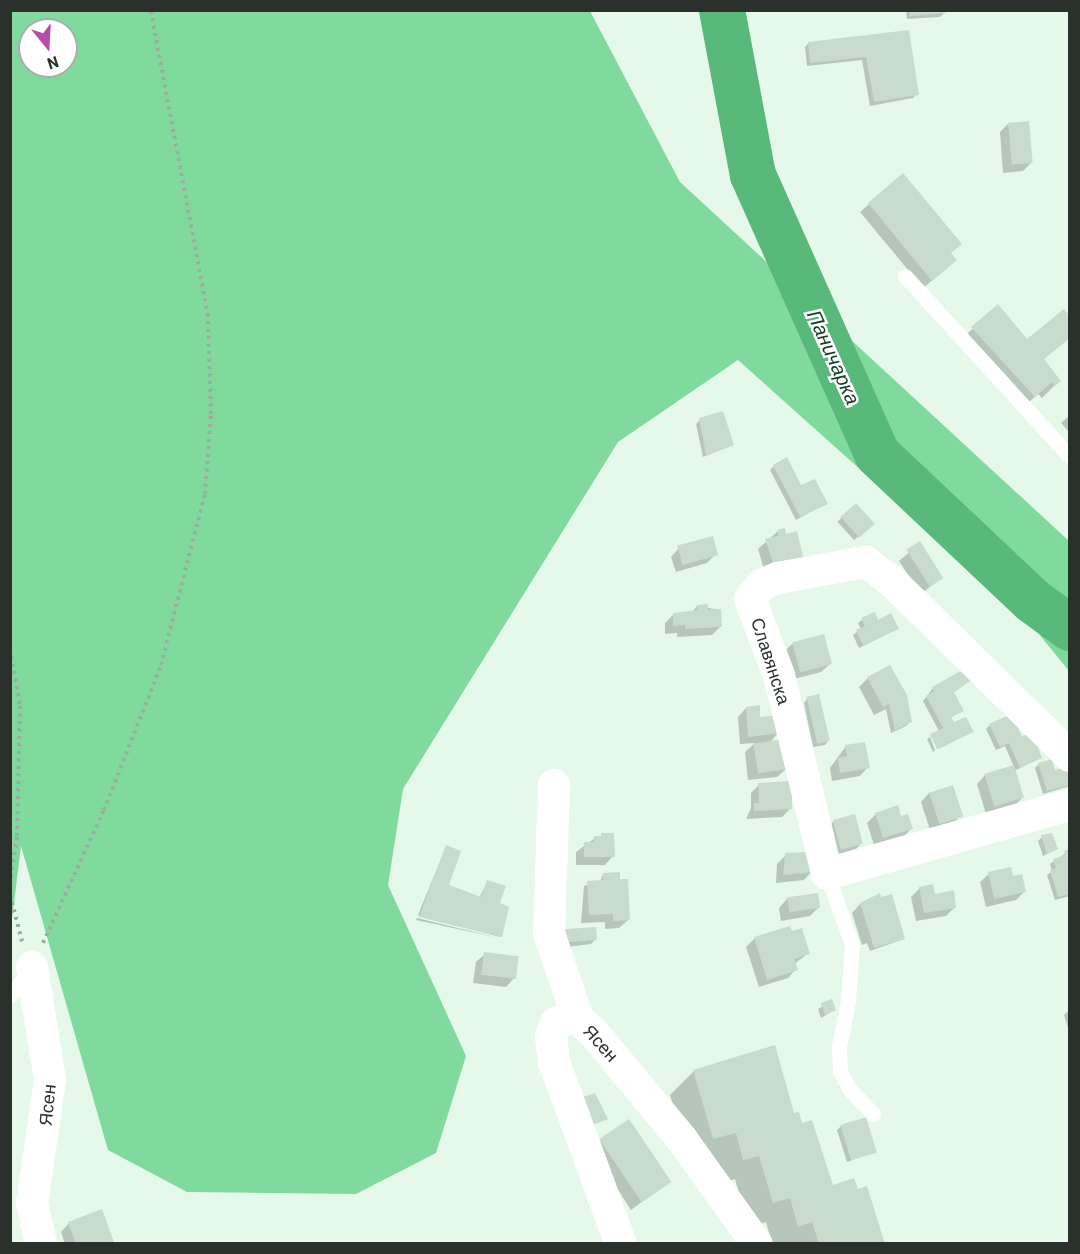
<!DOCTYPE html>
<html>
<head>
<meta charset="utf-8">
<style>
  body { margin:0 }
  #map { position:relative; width:1080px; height:1254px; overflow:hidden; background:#e5f8ea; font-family:Barlow,sans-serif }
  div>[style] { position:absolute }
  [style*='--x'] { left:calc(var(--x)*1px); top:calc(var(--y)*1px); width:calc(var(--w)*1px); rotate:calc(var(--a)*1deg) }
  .green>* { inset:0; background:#81da9d }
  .shadow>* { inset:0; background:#0003; transform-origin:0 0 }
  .river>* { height:46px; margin:-23px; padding:0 23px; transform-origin:23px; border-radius:23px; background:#59b97b }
  .building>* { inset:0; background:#c8dbcd; transform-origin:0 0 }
  .path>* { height:4px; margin-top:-2px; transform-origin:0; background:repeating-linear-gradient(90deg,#9daca1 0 3px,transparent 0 7.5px) }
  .service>* { height:15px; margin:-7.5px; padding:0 7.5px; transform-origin:7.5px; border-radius:7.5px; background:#fff }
  .minor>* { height:32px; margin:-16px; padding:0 16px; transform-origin:16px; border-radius:16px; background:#fff }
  span { translate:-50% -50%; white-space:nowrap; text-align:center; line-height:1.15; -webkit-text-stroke:5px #fff; paint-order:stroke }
  .street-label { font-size:18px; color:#2a312c }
  .water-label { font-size:20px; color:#153d24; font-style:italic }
  .frame { position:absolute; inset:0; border:12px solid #2a312c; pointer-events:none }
  .north { position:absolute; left:18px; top:18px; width:60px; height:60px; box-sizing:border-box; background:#fff; border:2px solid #aaadab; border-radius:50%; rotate:162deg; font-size:16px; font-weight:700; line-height:24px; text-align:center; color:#2a312c }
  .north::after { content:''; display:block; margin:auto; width:21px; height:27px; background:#b84ba9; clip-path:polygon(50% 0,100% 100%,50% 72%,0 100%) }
</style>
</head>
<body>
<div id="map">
  <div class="green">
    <i style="clip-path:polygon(evenodd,11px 10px,590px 11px,680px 182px,1069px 541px,1069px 671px,1025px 617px,738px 360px,618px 442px,403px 789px,388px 885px,466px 1056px,436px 1153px,356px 1194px,187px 1192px,108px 1150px,21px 846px,11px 927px,11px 10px,30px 30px,66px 30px,66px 66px,30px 66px,30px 30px)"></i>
  </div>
  <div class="shadow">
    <i style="clip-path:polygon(906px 10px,944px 10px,944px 13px,940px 17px,907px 19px)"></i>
    <i style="clip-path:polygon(908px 31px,917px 94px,913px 98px,870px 106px,862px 60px,807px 66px,805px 47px,809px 43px)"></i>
    <i style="clip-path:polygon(1008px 124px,1031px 163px,1023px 171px,1003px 173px,1000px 132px)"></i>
    <i style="clip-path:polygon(903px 175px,950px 254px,946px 269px,923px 288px,860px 212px)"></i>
    <i style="clip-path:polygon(998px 306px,1059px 381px,1042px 398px,1038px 394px,1021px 409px,959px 341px)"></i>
    <i style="clip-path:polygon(1070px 415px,1070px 433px,1061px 423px)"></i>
    <i style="clip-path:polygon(700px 420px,733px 445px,703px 457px,696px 424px)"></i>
    <i style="clip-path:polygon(774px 466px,801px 487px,826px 503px,796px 520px,770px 470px)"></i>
    <i style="left:856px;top:505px;width:25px;height:25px;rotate:48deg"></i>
    <i style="clip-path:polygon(778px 531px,803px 561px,766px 576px,758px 549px)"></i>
    <i style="clip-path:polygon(920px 543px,941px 578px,921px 594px,899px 561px)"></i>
    <i style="clip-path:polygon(679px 548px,716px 554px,707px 563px,676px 572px,671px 557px)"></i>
    <i style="clip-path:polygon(697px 606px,720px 610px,721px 626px,712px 635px,677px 637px,677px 633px,665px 634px,665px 623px,674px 614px,691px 613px)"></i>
    <i style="clip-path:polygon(862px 620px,878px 622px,897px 629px,859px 648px,853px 635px,861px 629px,858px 623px)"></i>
    <i style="clip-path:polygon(792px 644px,830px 664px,821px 672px,790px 680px,784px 652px)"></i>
    <i style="clip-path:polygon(868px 678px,910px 722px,906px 726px,891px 733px,886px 709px,874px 715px,859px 687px)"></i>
    <i style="clip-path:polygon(972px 679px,953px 693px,962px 711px,950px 718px,953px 724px,972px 732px,938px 749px,932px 735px,939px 731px,923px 701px,933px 688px)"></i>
    <i style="clip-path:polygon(807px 699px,828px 741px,825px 745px,813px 747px,804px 703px)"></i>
    <i style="clip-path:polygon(746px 708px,779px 732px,770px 742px,786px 769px,777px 777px,748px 780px,745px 752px,755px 743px,740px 744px,738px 717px)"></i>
    <i style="clip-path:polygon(990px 725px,1022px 738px,1040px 758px,1014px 771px,1023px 797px,1014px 806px,986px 814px,977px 784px,985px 775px,1014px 767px,1005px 746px,996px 750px,986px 729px)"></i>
    <i style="clip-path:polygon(930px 737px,935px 750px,933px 752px,927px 739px)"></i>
    <i style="clip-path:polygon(846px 746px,868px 767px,860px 776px,832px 781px,830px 768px)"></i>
    <i style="clip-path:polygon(1039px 764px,1054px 772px,1070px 767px,1070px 786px,1043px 794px,1035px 768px)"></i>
    <i style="clip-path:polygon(759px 785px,791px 808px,782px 817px,746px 819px,751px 808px,751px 793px)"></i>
    <i style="clip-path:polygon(929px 793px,961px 815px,953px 824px,930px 830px,921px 802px)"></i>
    <i style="clip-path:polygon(876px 814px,900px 818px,911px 829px,903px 837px,874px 845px,867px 823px)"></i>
    <i style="clip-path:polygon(834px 821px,862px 843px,853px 852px,832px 858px,825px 830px)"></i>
    <i style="clip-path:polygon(1042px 837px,1056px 849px,1043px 856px,1038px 841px)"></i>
    <i style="clip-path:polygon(595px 838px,613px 856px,605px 865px,576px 865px,576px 852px)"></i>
    <i style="clip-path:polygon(446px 847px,447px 886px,479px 898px,488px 881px,498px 904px,500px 936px,500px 937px,418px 915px)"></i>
    <i style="clip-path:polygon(1070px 850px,1070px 896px,1055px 900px,1047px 875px,1052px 871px,1050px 864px)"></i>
    <i style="clip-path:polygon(786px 855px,812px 871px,804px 880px,776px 883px,777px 864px)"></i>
    <i style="clip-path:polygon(603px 874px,628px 920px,619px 928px,605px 929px,605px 922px,581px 923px,584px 886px,600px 882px)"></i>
    <i style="clip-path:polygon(989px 874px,1025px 891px,1016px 900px,986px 907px,980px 882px)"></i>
    <i style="clip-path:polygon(920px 888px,933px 896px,955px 907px,946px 916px,916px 921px,911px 897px)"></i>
    <i style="clip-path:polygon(787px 899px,819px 907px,810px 916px,781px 921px,779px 908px)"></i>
    <i style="clip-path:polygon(860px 904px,904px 939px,870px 951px,867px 943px,862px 945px,852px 913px)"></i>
    <i style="clip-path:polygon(417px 918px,499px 938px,416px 920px)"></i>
    <i style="clip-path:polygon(789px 927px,809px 953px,794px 964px,796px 969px,788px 978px,759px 987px,746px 947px,754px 939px)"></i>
    <i style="clip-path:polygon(561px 931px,595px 940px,591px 944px,559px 948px)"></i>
    <i style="clip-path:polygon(485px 954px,514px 978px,506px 987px,473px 983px,476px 962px)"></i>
    <i style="clip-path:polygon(831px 1001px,834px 1010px,821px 1018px,818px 1009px)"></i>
    <i style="clip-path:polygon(1070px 1009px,1070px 1034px,1064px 1015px)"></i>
    <i style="clip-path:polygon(694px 1071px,793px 1115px,832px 1187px,883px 1244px,772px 1244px,766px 1222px,749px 1227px,735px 1179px,719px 1184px,689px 1162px,670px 1095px)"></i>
    <i style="clip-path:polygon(841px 1126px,875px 1151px,847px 1162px,837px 1130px)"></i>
    <i style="clip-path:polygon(600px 1140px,670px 1181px,631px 1210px,592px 1149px)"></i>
    <i style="clip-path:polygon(69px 1223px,112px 1242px,65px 1244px,61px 1232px)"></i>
  </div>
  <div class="river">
    <i style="--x:722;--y:10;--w:168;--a:79.4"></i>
    <i style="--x:753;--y:175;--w:305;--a:66"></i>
    <i style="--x:877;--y:454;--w:214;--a:43.3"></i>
    <i style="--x:1033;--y:601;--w:46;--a:36.1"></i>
  </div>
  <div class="building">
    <i style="clip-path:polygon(910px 10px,946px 10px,946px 13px,910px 16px)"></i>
    <i style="clip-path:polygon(909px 30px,919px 95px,874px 102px,866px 57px,810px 63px,808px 42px)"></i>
    <i style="left:1029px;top:121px;width:42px;height:21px;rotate:85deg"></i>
    <i style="clip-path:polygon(903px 173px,962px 244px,951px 253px,957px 260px,932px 281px,868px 203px)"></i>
    <i style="clip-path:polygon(998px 304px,1027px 339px,1064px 309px,1070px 316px,1070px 338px,1044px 359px,1061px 381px,1055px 386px,1052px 382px,1035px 397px,971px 327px)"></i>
    <i style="clip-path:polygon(723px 411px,734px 445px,706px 455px,699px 418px)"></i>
    <i style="clip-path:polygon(787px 457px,801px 485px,815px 479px,828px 504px,800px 517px,773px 465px)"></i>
    <i style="left:856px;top:503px;width:28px;height:21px;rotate:48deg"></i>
    <i style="clip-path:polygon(785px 528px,786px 534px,797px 531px,804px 561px,775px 568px,765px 539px,778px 536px,777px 530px)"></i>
    <i style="left:713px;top:536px;width:20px;height:37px;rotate:75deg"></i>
    <i style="left:920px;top:541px;width:44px;height:16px;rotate:58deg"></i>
    <i style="clip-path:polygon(708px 604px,708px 610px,721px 609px,722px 627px,685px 629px,685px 625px,673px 626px,673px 613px,697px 610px,697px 605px)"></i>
    <i style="clip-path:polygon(875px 612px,878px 620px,891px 613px,899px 629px,863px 645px,856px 630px,865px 626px,861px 618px)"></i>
    <i style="left:824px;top:634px;width:31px;height:33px;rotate:75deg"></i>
    <i style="clip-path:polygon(890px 665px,907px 695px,912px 722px,895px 730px,889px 704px,883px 707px,867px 677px)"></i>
    <i style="clip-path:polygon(966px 668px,973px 679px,954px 692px,964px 711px,951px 717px,954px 722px,966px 717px,974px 732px,937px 749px,930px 734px,943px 728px,926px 696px,934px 691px,932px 687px)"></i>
    <i style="left:819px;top:694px;width:48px;height:13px;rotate:77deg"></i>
    <i style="clip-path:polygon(760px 705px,760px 717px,779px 715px,781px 733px,748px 737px,746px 707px)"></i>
    <i style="clip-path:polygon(1011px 714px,1022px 736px,1033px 733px,1042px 758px,1020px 768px,1009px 743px,1000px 747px,989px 724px)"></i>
    <i style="left:783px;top:739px;width:30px;height:30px;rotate:81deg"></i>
    <i style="clip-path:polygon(865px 742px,870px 768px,840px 773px,838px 758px,847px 756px,845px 745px)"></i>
    <i style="clip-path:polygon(1052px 759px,1055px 770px,1070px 766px,1070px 785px,1047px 791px,1038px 763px)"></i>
    <i style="left:1014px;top:765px;width:34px;height:31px;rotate:73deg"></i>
    <i style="clip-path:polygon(792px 781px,792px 809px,754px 811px,754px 803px,759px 803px,758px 783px)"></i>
    <i style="left:953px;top:785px;width:33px;height:25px;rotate:72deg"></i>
    <i style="clip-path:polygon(898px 805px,901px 816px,908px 814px,913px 829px,883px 838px,875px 813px)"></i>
    <i style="left:855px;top:814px;width:31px;height:23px;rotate:75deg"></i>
    <i style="clip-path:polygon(601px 833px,614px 833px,615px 857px,584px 857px,584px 842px,594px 842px,594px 836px,601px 836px)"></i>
    <i style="clip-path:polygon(1052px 833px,1058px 849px,1047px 854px,1041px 835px)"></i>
    <i style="clip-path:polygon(446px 845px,461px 851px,449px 885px,481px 897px,487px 880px,506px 886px,500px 903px,509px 907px,502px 937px,419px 917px)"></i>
    <i style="clip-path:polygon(1070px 849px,1070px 894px,1058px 897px,1050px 870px,1056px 868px,1053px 859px,1065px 855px,1064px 851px)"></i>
    <i style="clip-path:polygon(810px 852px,814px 872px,783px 875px,785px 853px)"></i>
    <i style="clip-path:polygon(1011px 867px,1013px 876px,1022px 874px,1026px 892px,994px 899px,988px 872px)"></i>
    <i style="clip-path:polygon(620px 872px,620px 879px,628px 879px,630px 920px,613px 921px,613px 914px,589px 915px,587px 881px,603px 880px,603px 873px)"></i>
    <i style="clip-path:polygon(933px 884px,935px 894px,954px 890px,956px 908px,924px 913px,919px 887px)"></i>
    <i style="left:818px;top:893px;width:15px;height:31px;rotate:82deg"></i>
    <i style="clip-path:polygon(880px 893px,881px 897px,892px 894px,905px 939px,874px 948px,860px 903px)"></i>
    <i style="clip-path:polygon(790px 926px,792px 931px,802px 928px,810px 954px,794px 959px,798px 970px,767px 980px,754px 937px)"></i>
    <i style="left:596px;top:927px;width:13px;height:35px;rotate:86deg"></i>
    <i style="left:484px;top:952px;width:35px;height:23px;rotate:7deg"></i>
    <i style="left:832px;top:999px;width:12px;height:12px;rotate:70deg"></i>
    <i style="clip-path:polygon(775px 1045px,794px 1113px,799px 1112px,802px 1123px,812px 1120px,833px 1185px,854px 1178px,858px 1189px,867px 1186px,885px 1244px,819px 1244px,812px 1222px,798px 1227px,790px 1198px,773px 1203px,759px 1156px,743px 1160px,736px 1133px,713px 1139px,693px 1070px)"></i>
    <i style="clip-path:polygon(595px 1093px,608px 1119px,584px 1128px,574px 1100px)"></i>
    <i style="left:866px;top:1117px;width:37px;height:27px;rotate:73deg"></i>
    <i style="left:629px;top:1119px;width:76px;height:36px;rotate:56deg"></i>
    <i style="clip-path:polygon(102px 1209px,114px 1242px,76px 1244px,68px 1222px)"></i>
  </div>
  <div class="path">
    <i style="--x:10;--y:649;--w:58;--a:80"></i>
    <i style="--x:20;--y:706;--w:131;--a:91.3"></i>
    <i style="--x:17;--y:837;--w:47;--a:98.7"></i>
    <i style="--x:10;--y:895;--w:48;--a:75.4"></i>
    <i style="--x:43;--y:943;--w:146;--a:-65.4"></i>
    <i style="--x:104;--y:810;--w:156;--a:-68.5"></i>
    <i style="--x:161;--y:665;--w:177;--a:-75.6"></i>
    <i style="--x:205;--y:494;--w:80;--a:-85.7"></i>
    <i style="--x:211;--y:414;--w:98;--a:-91.8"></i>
    <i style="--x:208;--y:316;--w:311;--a:-100.6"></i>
  </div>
  <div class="service">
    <i style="--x:905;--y:276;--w:245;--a:47.6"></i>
    <i style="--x:827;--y:874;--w:75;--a:70.6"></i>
    <i style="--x:852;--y:945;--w:56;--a:94.1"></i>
    <i style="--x:848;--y:1001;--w:46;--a:101.3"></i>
    <i style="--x:839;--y:1046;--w:25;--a:88"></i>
    <i style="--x:840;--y:1071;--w:21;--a:62"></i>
    <i style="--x:850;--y:1090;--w:33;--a:46"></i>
    <i style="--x:10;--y:995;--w:33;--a:-51"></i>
  </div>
  <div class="minor">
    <i style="--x:1070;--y:756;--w:252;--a:-135.6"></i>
    <i style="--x:890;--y:580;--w:30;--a:-143"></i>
    <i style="--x:866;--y:562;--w:90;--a:169.8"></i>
    <i style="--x:777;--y:578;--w:17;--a:156"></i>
    <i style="--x:761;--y:585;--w:18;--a:128"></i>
    <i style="--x:750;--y:599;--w:81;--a:69.1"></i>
    <i style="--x:779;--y:675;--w:205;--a:76.4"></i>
    <i style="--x:827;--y:874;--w:253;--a:-15.9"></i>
    <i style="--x:554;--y:785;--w:148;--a:91.9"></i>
    <i style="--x:549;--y:933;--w:91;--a:71.4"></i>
    <i style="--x:32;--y:967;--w:114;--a:80.9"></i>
    <i style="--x:50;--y:1080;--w:124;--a:98.3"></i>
    <i style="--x:32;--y:1203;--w:42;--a:77.6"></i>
    <i style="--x:621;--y:1244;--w:194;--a:-110.2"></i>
    <i style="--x:554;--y:1062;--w:25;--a:-97"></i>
    <i style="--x:551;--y:1037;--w:14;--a:-73"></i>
    <i style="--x:555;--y:1024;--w:14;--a:-25"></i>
    <i style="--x:568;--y:1018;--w:10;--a:6"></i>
    <i style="--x:578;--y:1019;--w:20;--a:41"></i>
    <i style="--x:593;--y:1032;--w:138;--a:50.3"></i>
    <i style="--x:681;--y:1138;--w:130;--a:54.4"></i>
  </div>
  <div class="street-label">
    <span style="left:771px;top:661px;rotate:72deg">Славянска</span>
    <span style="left:601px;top:1043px;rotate:48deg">Ясен</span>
    <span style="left:47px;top:1105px;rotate:-84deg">Ясен</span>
  </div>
  <div class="water-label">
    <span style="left:834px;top:357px;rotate:66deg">Паничарка</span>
  </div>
  <div class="frame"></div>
  <div class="north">N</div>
</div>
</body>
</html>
